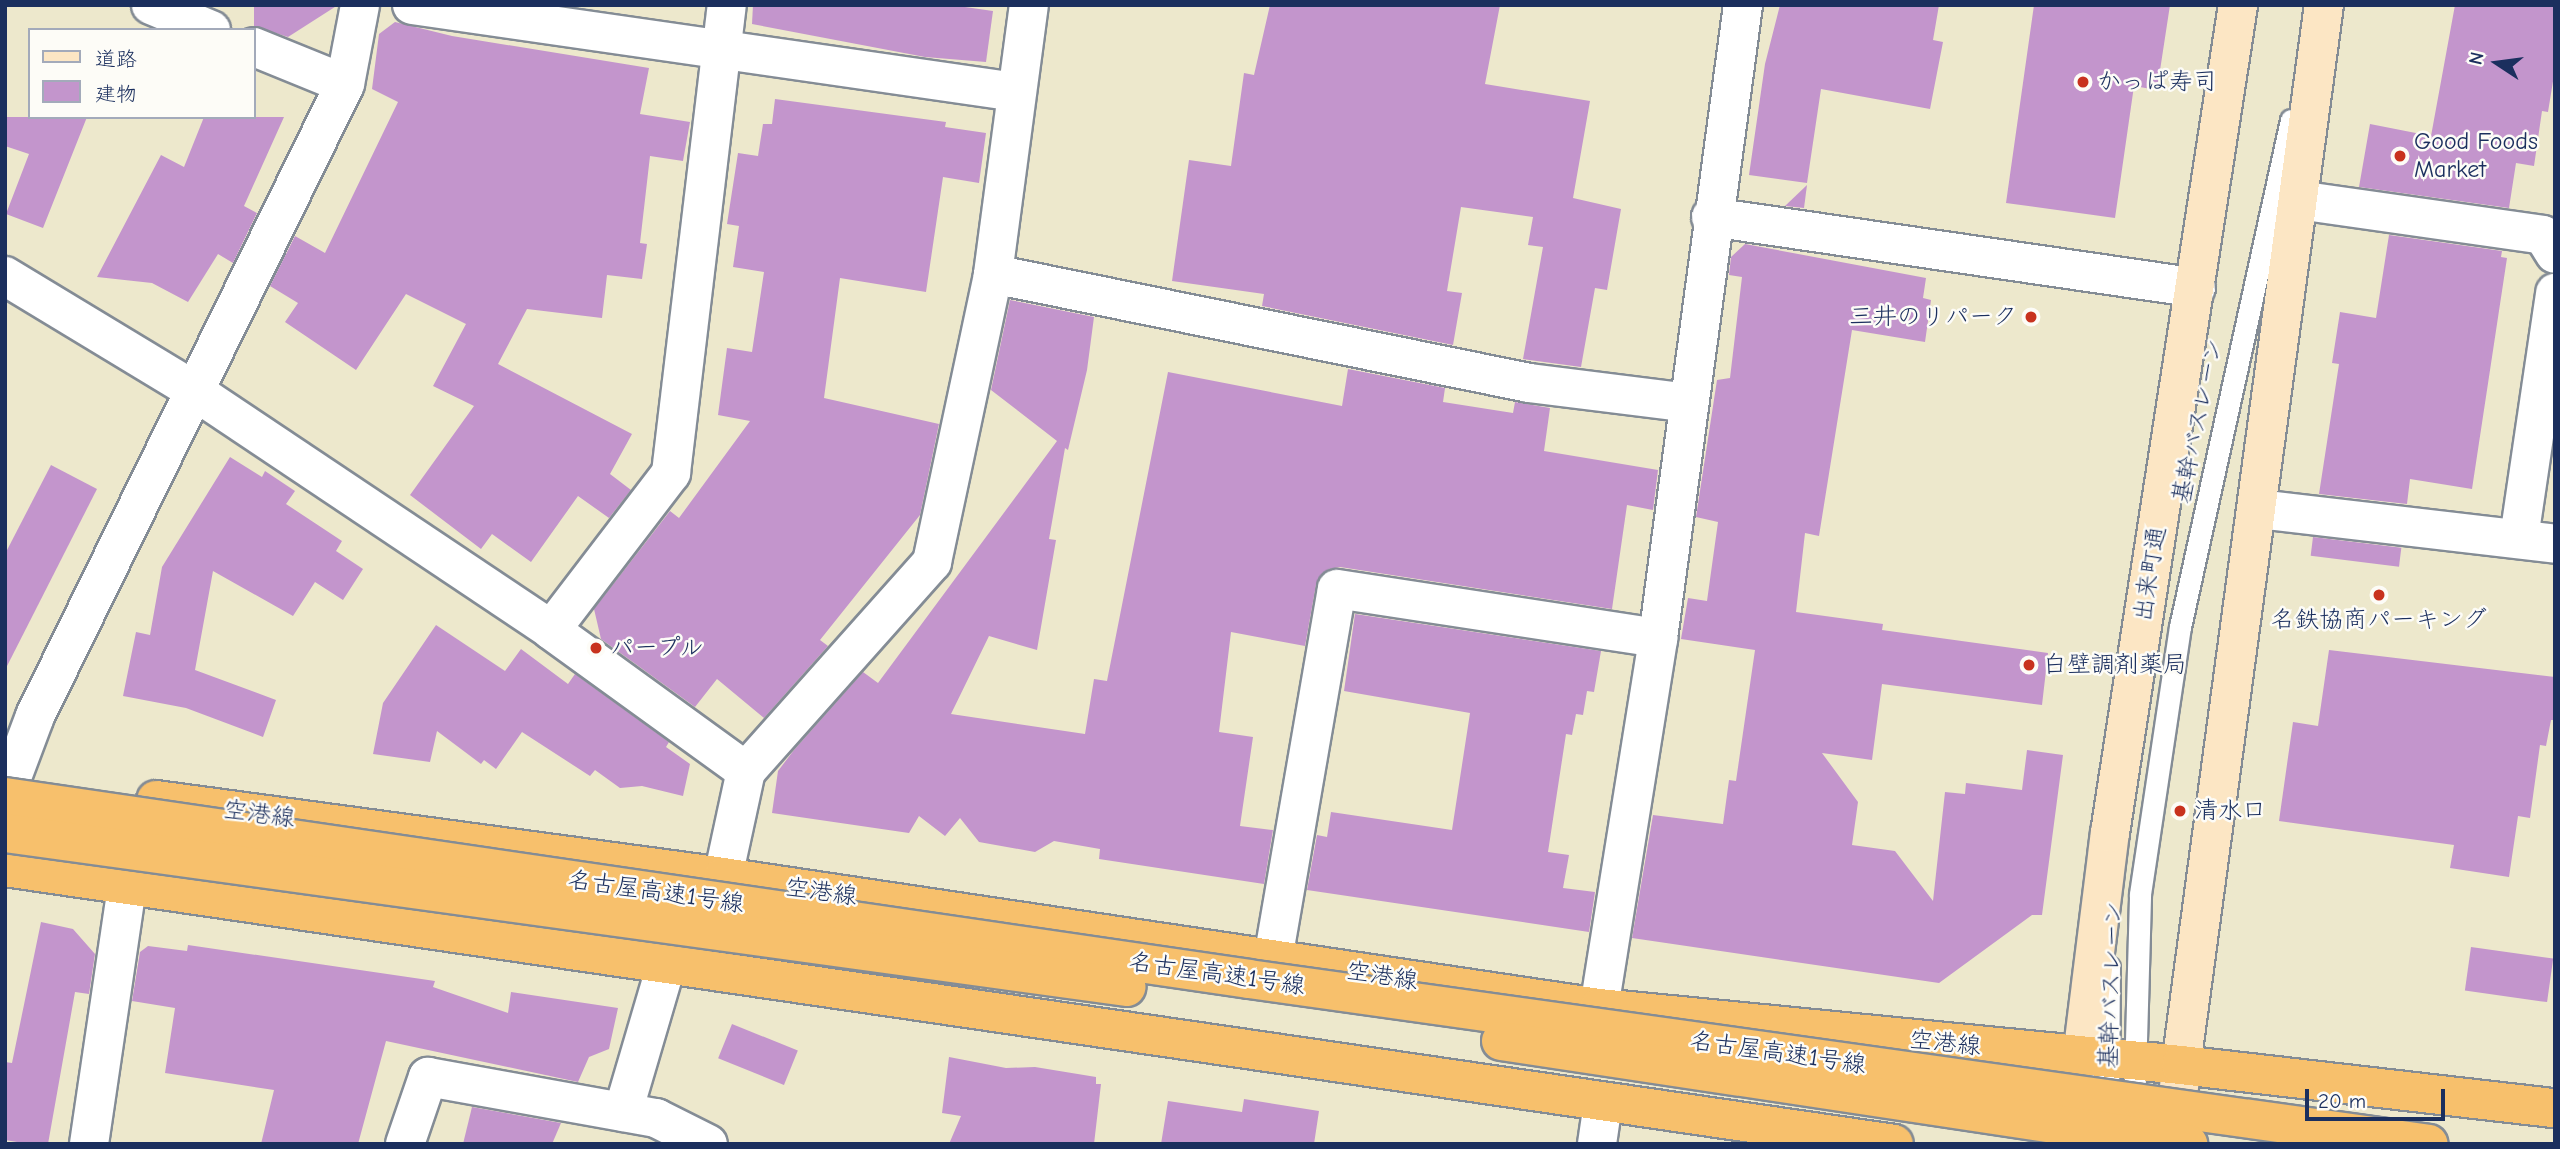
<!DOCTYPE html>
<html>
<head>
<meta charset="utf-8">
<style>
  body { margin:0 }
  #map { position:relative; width:2560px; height:1149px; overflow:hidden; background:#ede8cc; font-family:"Comic Neue","Klee One",sans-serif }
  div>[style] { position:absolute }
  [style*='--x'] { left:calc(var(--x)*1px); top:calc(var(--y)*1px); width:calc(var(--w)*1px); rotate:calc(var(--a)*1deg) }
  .building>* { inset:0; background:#c395cc; transform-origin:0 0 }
  .roads { filter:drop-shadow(2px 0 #848c95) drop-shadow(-2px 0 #848c95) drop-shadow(0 2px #848c95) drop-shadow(0 -2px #848c95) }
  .service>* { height:21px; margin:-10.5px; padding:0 10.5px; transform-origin:10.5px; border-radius:10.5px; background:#fff }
  .minor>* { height:38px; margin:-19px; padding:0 19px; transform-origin:19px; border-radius:19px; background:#fff }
  .secondary>* { height:38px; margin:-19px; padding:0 19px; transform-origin:19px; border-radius:19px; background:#fce6c4 }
  .trunk>* { height:38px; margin:-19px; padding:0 19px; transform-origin:19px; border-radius:19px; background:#f7c06c }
  .bridges { filter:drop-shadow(2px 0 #848c95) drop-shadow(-2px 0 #848c95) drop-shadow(0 2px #848c95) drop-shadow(0 -2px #848c95) }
  .motorway-bridge>* { height:38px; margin:-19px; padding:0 19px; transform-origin:19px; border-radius:19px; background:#f7c06c }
  .dots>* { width:19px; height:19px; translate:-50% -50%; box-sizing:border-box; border:4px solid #fdfcf7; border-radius:50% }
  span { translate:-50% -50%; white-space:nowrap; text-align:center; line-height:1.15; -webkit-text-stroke:5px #fdfcf7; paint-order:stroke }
  .poi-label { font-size:24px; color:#1b2f5e }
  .left { translate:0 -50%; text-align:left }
  .right { translate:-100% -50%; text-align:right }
  .street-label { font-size:24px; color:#1b2f5e }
  .frame { position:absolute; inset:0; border:7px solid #1b2f5e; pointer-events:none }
  .legend { position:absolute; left:28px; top:28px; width:228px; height:91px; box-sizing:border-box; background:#fdfcf7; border:2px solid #a3aaba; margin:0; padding:9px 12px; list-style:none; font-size:21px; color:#1b2f5e }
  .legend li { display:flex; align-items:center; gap:14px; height:35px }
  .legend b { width:35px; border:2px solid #a3aaba }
  .north { position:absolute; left:2462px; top:28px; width:70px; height:70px; -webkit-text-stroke:5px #fdfcf7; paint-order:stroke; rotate:283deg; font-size:19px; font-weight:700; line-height:28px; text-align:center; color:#1b2f5e }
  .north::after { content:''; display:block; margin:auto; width:24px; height:32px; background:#1b2f5e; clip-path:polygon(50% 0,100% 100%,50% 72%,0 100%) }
  .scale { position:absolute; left:2305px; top:1089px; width:140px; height:32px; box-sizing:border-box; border:4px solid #1b2f5e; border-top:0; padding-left:9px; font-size:21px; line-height:24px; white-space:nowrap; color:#1b2f5e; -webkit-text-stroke:5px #fdfcf7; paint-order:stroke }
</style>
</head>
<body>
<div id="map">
  <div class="building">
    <i style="clip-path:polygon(254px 5px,338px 5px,288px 37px,254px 26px)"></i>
    <i style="clip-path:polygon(753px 5px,951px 5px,993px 11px,986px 62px,925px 57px,752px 24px)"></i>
    <i style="clip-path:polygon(1270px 5px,1500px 5px,1485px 84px,1590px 101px,1573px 198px,1621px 209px,1607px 290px,1595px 288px,1581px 367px,1523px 359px,1543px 247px,1528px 245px,1533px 217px,1461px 207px,1447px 291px,1462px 293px,1453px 345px,1262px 306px,1264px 294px,1172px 281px,1189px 160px,1231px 166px,1244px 73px,1254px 75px)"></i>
    <i style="clip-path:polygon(1780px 5px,1939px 5px,1933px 40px,1943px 42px,1930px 109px,1821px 89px,1807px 183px,1749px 175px,1765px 64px)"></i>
    <i style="clip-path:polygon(2034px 5px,2170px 5px,2157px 90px,2134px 86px,2115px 218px,2006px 203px)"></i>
    <i style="clip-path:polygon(2455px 5px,2555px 5px,2555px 69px,2548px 112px,2542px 111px,2534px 166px,2516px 163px,2509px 208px,2359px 187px,2370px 124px,2431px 136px)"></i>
    <i style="clip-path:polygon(395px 22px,452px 36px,649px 68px,640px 114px,690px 122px,683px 161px,650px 156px,640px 243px,647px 244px,642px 279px,607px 275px,602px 318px,527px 309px,498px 364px,632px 434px,610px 474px,631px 490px,609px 518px,578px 496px,531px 562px,492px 534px,481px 549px,410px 495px,474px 406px,433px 386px,466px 324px,406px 294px,356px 370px,285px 322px,298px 303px,270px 286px,295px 236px,325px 253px,398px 102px,372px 89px,379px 34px)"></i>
    <i style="clip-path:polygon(775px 99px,946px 122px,945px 127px,986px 133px,979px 183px,943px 177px,926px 292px,840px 278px,824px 398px,939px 424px,920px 515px,820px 640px,828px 646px,764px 718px,717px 679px,695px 707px,601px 639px,594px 609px,670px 511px,679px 518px,750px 421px,718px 415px,727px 348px,752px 352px,764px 272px,733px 267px,739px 226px,727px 224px,738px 153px,758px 156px,763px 124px,772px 124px)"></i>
    <i style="clip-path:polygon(5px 117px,87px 117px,43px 228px,6px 214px,29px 154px,5px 146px)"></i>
    <i style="clip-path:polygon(204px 117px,284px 117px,244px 206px,257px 213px,233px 263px,218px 254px,188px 302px,152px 283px,97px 277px,161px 155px,184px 167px)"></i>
    <i style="clip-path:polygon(1807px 185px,1804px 208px,1785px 206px)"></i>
    <i style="clip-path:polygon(2389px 235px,2502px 251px,2501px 257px,2507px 258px,2472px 489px,2410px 479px,2407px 504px,2319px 494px,2339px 364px,2332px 363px,2340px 312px,2376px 318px)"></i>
    <i style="clip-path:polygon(1745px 244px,1926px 278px,1923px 298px,1931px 300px,1925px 342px,1852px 330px,1819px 536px,1805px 533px,1796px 612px,1883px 624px,1882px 630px,2048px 653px,2042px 705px,1882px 684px,1872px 760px,1822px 753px,1858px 802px,1852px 845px,1895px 851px,1933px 901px,1945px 792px,1965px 794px,1966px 783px,2022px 790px,2027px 750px,2063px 755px,2042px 915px,2032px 915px,1939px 983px,1632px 938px,1653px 815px,1723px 824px,1729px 780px,1736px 781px,1755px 650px,1681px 639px,1688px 598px,1707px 601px,1718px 522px,1696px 517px,1717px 380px,1730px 378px,1742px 277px,1729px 275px,1731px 257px)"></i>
    <i style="clip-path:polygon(1010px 300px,1094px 317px,1087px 370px,1068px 450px,1065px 448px,1049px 539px,1056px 540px,1037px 650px,989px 636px,951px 714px,1085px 734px,1094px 679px,1107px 681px,1168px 372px,1342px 406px,1348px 369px,1445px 388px,1443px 402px,1513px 413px,1515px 402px,1550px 408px,1544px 451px,1658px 470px,1653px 510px,1627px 505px,1612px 609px,1340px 567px,1329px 569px,1316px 585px,1305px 646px,1231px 632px,1219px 732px,1253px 737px,1240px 826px,1273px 830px,1264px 884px,1099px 859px,1100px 849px,1054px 841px,1035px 852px,979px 842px,960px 818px,945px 836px,919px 816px,909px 833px,772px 813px,778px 771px,794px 750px,863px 672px,878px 683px,1057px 441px,991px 390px)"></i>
    <i style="clip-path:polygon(230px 457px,262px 477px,265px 471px,295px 491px,286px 504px,342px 541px,336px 551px,363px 569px,343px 600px,315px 582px,293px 616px,213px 571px,195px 670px,276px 700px,263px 737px,186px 708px,123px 696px,136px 632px,150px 635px,162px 567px)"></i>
    <i style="clip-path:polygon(51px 465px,97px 489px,5px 670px,5px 554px)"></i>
    <i style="left:2313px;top:537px;width:89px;height:19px;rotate:7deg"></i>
    <i style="clip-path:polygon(1355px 614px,1601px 651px,1594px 692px,1587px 691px,1583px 715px,1576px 714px,1572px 735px,1566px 734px,1548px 852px,1569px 855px,1563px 888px,1595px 892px,1589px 932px,1307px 890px,1317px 835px,1327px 837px,1331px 812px,1452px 830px,1470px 713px,1344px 691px)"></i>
    <i style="clip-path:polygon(436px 625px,505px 671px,521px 649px,568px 684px,575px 674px,669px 742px,666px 747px,690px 764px,683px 796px,642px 786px,620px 788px,595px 770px,590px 776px,522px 732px,496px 769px,484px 760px,481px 764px,437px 731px,430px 762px,373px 754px,383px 703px)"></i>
    <i style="clip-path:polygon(2329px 650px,2555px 677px,2555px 720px,2551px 720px,2546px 746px,2540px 745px,2530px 818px,2518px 816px,2509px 877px,2450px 868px,2454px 845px,2279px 821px,2293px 722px,2318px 726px)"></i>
    <i style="clip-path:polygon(41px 922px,73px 929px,95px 954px,89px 994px,75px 992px,48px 1144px,29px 1144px,5px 1140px,5px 1062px,12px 1063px)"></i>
    <i style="clip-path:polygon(188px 945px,435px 981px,433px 987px,508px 1013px,511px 992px,618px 1008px,609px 1049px,589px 1057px,578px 1082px,386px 1041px,358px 1144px,261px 1144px,274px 1090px,165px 1073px,175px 1008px,132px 1001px,140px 952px,148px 946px,187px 951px)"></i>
    <i style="left:2471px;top:947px;width:83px;height:44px;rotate:8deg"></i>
    <i style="left:732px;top:1024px;width:71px;height:37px;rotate:22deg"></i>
    <i style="clip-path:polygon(949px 1057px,1006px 1068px,1035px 1067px,1096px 1077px,1096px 1084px,1101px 1084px,1094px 1144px,949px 1144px,961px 1116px,942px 1113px)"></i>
    <i style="clip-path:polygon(1244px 1099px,1319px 1111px,1314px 1144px,1161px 1144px,1168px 1101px,1242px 1112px)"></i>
    <i style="clip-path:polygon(472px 1107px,561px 1123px,552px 1144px,463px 1144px)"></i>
  </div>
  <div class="roads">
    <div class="service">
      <i style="--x:2108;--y:1107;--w:140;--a:-89.6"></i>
      <i style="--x:2134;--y:1112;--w:218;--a:-88.4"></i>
      <i style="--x:2140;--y:894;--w:270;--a:-81.5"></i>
      <i style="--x:2180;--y:627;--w:519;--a:-77.65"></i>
    </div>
    <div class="minor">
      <i style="--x:151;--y:5;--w:65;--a:22.6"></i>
      <i style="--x:412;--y:5;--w:610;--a:8.2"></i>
      <i style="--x:254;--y:47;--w:98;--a:22.1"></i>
      <i style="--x:2298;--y:200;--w:247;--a:8.1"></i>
      <i style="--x:2543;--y:235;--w:22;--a:58"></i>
      <i style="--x:1711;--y:217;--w:490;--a:8.3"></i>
      <i style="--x:993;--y:274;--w:547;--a:11.49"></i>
      <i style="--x:1529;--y:383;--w:161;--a:7.1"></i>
      <i style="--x:5;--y:276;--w:220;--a:31.2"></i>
      <i style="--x:193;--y:390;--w:431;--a:33.8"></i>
      <i style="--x:551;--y:630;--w:241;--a:35.9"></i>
      <i style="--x:746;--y:771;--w:280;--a:-48.3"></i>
      <i style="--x:932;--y:562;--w:294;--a:-78"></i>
      <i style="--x:993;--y:274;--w:271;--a:-82.4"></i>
      <i style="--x:2259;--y:509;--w:298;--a:6.7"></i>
      <i style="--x:2519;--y:538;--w:248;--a:-81.6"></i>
      <i style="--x:551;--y:630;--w:198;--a:-52.6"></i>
      <i style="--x:671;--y:473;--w:471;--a:-83.2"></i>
      <i style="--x:11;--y:780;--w:68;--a:-69.4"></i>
      <i style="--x:35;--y:716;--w:704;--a:-63.87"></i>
      <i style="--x:345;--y:84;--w:80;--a:-79.2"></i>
      <i style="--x:723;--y:877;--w:108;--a:-77.8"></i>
      <i style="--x:1273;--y:959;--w:375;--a:-80.2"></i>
      <i style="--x:1337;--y:589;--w:325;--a:8.7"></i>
      <i style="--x:1599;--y:1008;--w:375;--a:-80.9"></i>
      <i style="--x:1658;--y:638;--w:639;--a:-82.35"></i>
      <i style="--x:623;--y:1112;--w:152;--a:-73.6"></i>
      <i style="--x:89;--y:1144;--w:259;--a:-81.6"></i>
      <i style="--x:405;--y:1144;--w:71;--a:-71.1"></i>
      <i style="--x:428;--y:1077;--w:232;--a:10.2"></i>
      <i style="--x:656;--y:1118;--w:58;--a:26.6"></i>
      <i style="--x:1597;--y:1144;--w:41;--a:-81.7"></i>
    </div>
    <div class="secondary">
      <i style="--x:2073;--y:1129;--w:298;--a:-82.9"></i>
      <i style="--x:2110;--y:833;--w:838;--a:-81.21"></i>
      <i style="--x:2174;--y:1141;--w:76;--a:-84.7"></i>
      <i style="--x:2181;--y:1065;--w:1070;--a:-82.32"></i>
    </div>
    <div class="trunk">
      <i style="--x:156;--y:800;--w:572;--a:7.73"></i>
      <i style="--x:723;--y:877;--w:886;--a:8.51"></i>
      <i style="--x:1599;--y:1008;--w:585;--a:5.59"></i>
      <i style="--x:2181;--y:1065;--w:376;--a:6.6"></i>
      <i style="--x:5;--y:867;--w:1909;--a:8.34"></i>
    </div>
  </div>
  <div class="bridges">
    <div class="motorway-bridge">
      <i style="--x:5;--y:797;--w:1257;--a:8.32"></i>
      <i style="--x:1249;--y:979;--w:1191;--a:7.96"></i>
      <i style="--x:5;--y:833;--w:1132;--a:7.82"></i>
      <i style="--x:1501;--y:1041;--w:695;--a:8.53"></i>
    </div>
  </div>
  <div class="dots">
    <i style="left:2083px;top:82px;background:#c8321e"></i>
    <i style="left:2400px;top:156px;background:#c8321e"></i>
    <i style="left:2031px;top:317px;background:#c8321e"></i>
    <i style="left:2379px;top:595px;background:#c8321e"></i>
    <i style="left:596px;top:648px;background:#c8321e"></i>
    <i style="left:2029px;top:665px;background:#c8321e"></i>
    <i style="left:2180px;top:811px;background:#c8321e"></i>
  </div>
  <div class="poi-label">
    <span class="left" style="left:2097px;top:82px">かっぱ寿司</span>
    <span class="left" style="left:2414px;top:156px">Good Foods<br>Market</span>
    <span class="right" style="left:2017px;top:317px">三井のリパーク</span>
    <span style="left:2379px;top:620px">名鉄協商パーキング</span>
    <span class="left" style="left:610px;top:648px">パープル</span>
    <span class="left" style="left:2043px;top:665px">白壁調剤薬局</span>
    <span class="left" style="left:2194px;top:811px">清水口</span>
  </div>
  <div class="street-label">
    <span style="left:2198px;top:421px;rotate:-78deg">基幹バスレーン</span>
    <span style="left:2150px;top:574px;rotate:-81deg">出来町通</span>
    <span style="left:259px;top:814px;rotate:8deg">空港線</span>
    <span style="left:656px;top:892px;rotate:8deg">名古屋高速1号線</span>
    <span style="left:821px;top:892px;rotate:8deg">空港線</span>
    <span style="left:1217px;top:974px;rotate:8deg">名古屋高速1号線</span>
    <span style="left:1382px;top:976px;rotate:9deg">空港線</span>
    <span style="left:2111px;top:985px;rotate:-88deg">基幹バスレーン</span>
    <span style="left:1945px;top:1043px;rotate:6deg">空港線</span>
    <span style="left:1778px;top:1053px;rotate:8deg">名古屋高速1号線</span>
  </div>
  <div class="frame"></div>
  <ul class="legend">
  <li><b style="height:9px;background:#fce6c4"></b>道路</li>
  <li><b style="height:19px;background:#c395cc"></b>建物</li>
  </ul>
  <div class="north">N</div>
  <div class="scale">20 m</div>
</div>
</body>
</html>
